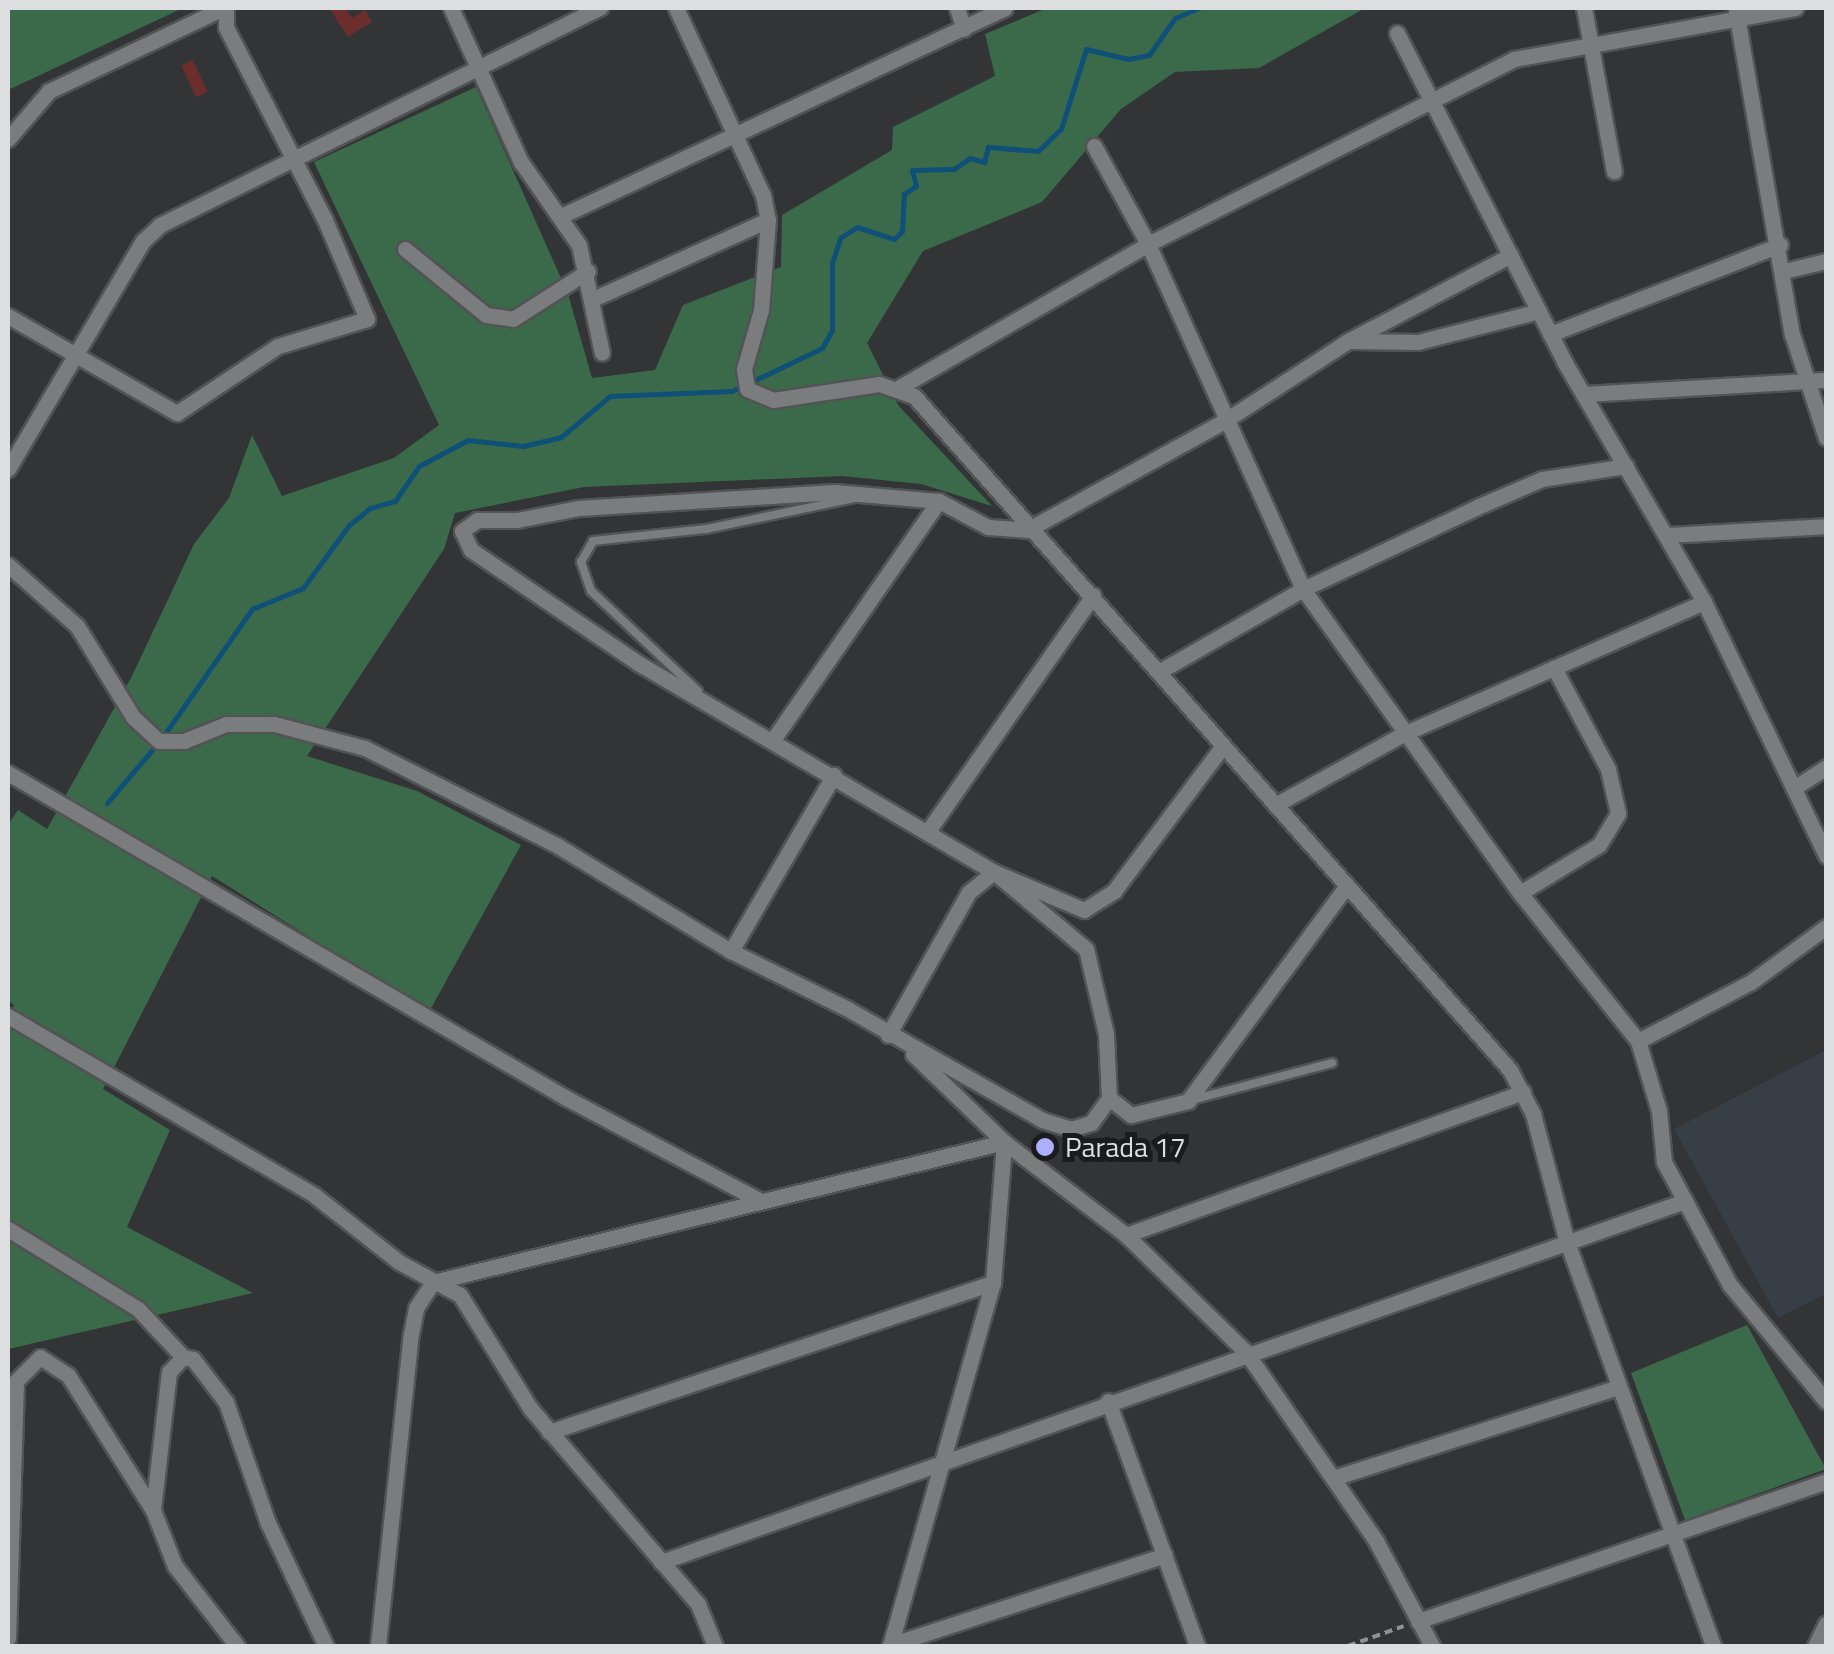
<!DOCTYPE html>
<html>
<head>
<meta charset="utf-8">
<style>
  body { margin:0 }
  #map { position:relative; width:1834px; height:1654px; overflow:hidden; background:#323436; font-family:"Titillium Web",sans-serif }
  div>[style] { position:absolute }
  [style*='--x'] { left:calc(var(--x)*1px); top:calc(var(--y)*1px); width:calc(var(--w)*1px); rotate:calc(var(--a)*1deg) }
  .built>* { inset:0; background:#383e46 }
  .green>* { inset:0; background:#3b6a4a }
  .stream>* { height:5px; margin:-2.5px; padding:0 2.5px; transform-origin:2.5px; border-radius:2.5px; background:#0f5078 }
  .building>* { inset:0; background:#6c2e2d; transform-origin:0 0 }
  .path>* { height:4px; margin-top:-2px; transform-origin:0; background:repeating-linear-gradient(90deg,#8f9193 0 8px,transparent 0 13px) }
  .roads { filter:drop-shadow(2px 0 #515355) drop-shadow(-2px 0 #515355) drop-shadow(0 2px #515355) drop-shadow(0 -2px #515355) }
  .lane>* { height:8px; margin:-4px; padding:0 4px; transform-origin:4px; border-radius:4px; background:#7a7c7d }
  .street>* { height:15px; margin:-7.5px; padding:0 7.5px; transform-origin:7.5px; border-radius:7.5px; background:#7a7c7d }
  .dots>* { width:28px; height:28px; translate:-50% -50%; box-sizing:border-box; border:5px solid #1a1b1d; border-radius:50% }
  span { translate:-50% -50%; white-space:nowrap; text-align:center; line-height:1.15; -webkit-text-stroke:10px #1a1b1d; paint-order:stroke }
  .poi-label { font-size:28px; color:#dcdee0 }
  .left { translate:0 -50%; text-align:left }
  .frame { position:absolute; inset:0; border:10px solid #dcdee0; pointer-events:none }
</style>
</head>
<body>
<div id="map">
  <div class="built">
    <i style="clip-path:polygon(1826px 1050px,1826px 1294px,1778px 1318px,1674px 1129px)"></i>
  </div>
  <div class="green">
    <i style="clip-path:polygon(8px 8px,183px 8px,8px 90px)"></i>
    <i style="clip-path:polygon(1047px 8px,1365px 8px,1259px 68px,1175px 72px,1121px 109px,1042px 202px,923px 251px,867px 343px,898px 405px,992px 506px,921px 484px,842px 476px,584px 487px,455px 513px,444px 549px,307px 756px,417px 791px,521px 845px,429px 1012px,212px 876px,103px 1089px,170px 1130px,127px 1227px,253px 1293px,8px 1349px,8px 1017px,14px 1005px,8px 1000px,8px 825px,18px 810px,47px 829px,132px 676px,194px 544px,229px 498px,252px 435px,282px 496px,394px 458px,439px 425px,314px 162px,476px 87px,568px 294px,592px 378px,655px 370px,683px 305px,781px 267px,782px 215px,892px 150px,893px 127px,995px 76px,985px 34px)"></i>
    <i style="clip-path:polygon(1747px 1325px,1826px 1469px,1685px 1520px,1631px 1373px)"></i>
  </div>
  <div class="stream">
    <i style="--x:164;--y:735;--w:154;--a:-55.1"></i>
    <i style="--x:252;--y:609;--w:55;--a:-22.4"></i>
    <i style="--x:303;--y:588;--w:78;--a:-53.9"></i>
    <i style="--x:349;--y:525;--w:27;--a:-39"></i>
    <i style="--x:370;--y:508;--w:26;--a:-16"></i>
    <i style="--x:395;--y:501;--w:42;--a:-55.6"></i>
    <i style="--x:419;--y:466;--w:55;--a:-28"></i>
    <i style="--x:468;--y:440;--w:55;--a:6.2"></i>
    <i style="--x:523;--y:446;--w:39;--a:-13"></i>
    <i style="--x:561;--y:437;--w:64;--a:-39.9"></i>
    <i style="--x:610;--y:396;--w:122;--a:-2.3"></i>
    <i style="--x:732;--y:391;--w:100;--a:-25.5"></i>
    <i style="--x:822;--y:348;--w:21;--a:-61"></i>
    <i style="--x:832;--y:330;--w:67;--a:-90"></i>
    <i style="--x:832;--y:263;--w:26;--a:-72"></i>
    <i style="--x:840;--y:238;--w:20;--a:-33"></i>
    <i style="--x:857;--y:227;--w:39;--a:18"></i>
    <i style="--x:894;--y:239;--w:11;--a:-45"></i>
    <i style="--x:902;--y:231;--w:37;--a:-87"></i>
    <i style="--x:904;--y:194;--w:14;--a:-34"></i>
    <i style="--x:916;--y:186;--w:16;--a:-104"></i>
    <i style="--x:912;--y:170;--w:42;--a:-1.4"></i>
    <i style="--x:954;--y:169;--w:19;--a:-35"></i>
    <i style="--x:970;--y:158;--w:15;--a:16"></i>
    <i style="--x:984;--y:162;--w:16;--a:-75"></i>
    <i style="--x:988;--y:147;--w:50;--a:4.6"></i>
    <i style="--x:1038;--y:151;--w:32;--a:-44"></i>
    <i style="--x:1061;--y:129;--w:84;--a:-72.6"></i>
    <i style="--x:1086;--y:49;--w:43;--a:13.4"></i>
    <i style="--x:1128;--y:59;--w:21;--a:-11"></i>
    <i style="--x:1149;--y:55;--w:45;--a:-54.9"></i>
    <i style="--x:1175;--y:18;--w:25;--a:-23"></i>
    <i style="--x:107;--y:803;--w:77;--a:-49.7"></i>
  </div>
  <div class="building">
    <i style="clip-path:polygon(329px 8px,345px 8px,352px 18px,365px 10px,372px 22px,348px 37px)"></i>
    <i style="left:193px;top:60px;width:35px;height:13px;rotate:65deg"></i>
  </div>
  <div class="path">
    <i style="--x:1348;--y:1646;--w:59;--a:-19.7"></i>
  </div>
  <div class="roads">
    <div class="lane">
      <i style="--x:698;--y:691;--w:146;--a:-136.9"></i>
      <i style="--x:591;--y:591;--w:31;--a:-109"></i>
      <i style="--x:581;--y:562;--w:24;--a:-60"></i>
      <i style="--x:593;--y:541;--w:114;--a:-6.1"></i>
      <i style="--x:706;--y:529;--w:151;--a:-11.8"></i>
      <i style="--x:1191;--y:1100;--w:146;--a:-14.7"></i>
    </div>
    <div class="street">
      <i style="--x:451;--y:8;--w:169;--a:65.6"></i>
      <i style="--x:521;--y:162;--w:101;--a:55.1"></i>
      <i style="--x:579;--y:245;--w:110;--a:78"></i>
      <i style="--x:676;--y:8;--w:206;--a:65.1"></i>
      <i style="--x:763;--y:195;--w:25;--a:79"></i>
      <i style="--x:768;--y:220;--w:90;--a:94.4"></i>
      <i style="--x:761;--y:310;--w:61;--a:106.1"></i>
      <i style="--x:744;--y:369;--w:20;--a:81"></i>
      <i style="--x:747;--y:389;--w:28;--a:23"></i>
      <i style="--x:773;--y:400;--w:107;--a:-8.6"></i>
      <i style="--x:879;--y:384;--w:37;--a:19"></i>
      <i style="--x:914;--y:396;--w:900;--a:48.51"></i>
      <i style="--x:1510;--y:1070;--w:50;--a:62.4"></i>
      <i style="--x:1533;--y:1114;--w:129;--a:75.2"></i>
      <i style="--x:1566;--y:1239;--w:433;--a:70.1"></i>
      <i style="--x:957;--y:8;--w:22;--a:72"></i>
      <i style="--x:1584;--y:8;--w:166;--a:79.6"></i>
      <i style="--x:1736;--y:11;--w:328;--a:80.2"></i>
      <i style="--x:1792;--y:334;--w:109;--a:71.9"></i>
      <i style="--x:1397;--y:33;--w:370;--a:63"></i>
      <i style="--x:1565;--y:363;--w:276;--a:59.8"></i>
      <i style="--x:1704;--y:602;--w:282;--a:64.3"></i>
      <i style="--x:8;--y:139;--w:63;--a:-49.5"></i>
      <i style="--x:49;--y:91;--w:193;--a:-25.5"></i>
      <i style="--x:1094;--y:146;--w:112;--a:61.1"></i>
      <i style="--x:1148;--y:244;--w:378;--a:65.8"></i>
      <i style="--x:1303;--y:589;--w:374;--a:54.5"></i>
      <i style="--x:1520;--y:893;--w:189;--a:51.4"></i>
      <i style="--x:1638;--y:1041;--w:73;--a:73.3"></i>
      <i style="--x:1659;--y:1111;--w:51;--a:84.4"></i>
      <i style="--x:1664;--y:1162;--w:140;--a:61.8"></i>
      <i style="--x:1730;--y:1285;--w:151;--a:50.4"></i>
      <i style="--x:561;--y:216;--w:490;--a:-25.1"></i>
      <i style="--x:405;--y:249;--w:104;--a:39.2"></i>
      <i style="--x:486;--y:315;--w:27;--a:8"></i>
      <i style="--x:513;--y:319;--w:89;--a:-32.6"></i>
      <i style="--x:1784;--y:271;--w:43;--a:-13.4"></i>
      <i style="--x:595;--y:298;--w:190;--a:-24.3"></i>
      <i style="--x:8;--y:316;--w:195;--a:29.9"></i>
      <i style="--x:177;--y:413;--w:121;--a:-33.6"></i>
      <i style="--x:278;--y:346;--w:93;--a:-16.9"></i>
      <i style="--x:367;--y:319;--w:108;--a:-113"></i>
      <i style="--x:325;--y:220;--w:217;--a:-117.2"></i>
      <i style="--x:226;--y:27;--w:19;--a:-90"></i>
      <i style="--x:1550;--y:334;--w:247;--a:-21.2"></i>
      <i style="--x:1352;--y:341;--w:66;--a:0.9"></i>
      <i style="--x:1418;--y:342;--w:125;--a:-14.4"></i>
      <i style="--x:898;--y:388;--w:289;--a:-29.9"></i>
      <i style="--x:1148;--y:244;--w:410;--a:-26.8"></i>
      <i style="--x:1514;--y:59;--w:286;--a:-10.3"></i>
      <i style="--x:1583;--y:394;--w:243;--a:-3.3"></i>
      <i style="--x:8;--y:469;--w:265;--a:-59.4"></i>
      <i style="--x:143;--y:241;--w:23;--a:-43"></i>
      <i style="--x:160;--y:225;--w:491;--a:-26.3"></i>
      <i style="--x:1666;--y:535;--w:160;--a:-3.2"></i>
      <i style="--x:8;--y:565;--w:92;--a:41.5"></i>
      <i style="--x:77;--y:626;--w:107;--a:58.4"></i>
      <i style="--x:133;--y:717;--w:35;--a:43"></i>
      <i style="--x:159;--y:741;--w:25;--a:0"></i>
      <i style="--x:184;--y:741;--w:45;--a:-22"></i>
      <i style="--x:226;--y:724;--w:48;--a:0"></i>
      <i style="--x:274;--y:724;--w:94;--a:14.8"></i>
      <i style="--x:365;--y:748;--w:216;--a:26.9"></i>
      <i style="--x:558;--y:846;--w:202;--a:31.3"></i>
      <i style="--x:731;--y:951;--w:128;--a:26.4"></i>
      <i style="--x:846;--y:1008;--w:226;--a:29.7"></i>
      <i style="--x:1042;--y:1120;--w:30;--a:17"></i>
      <i style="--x:1071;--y:1129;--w:21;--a:-17"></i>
      <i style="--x:1091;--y:1123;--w:31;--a:-54"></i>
      <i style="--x:1109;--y:1098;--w:64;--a:-92.7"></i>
      <i style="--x:1106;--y:1034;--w:87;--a:-103.2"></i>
      <i style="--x:1086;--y:949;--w:120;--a:-140.1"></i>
      <i style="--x:994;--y:872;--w:413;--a:-149.6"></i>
      <i style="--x:638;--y:663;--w:202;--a:-145.9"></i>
      <i style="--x:471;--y:550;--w:21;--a:-115"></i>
      <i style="--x:462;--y:531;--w:19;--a:-36"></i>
      <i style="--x:477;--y:520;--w:40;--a:0"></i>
      <i style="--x:517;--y:520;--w:63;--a:-11"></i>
      <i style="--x:579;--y:508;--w:256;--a:-3.6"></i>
      <i style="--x:835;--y:492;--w:104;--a:4.9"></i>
      <i style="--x:939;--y:501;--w:55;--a:28"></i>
      <i style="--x:988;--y:527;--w:39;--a:4"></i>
      <i style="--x:1027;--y:530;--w:227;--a:-28.9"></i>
      <i style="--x:1226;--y:420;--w:145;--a:-32.9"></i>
      <i style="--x:1348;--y:341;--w:184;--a:-27.8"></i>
      <i style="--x:1160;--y:671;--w:165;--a:-29.8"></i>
      <i style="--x:1303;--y:589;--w:192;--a:-25.2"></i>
      <i style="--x:1477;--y:507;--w:71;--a:-23.3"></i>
      <i style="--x:1542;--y:479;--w:85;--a:-8.8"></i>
      <i style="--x:772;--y:741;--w:292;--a:-55.2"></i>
      <i style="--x:8;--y:773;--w:648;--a:30.21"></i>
      <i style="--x:568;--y:1099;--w:214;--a:27.9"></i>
      <i style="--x:1797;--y:786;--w:35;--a:-33"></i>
      <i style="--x:1275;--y:805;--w:146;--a:-29"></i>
      <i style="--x:1403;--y:734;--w:329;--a:-23.7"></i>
      <i style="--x:928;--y:831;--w:288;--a:-55"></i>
      <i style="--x:1520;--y:893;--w:92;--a:-31.3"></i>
      <i style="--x:1599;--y:845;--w:37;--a:-59"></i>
      <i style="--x:1618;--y:813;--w:45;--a:-102.8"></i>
      <i style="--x:1608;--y:769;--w:115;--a:-118.1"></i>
      <i style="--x:731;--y:951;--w:204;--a:-59.7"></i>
      <i style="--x:8;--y:1016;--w:355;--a:30.3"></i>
      <i style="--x:314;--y:1195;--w:108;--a:38.2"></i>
      <i style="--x:399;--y:1262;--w:69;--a:28.4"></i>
      <i style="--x:460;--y:1295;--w:133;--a:58.2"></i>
      <i style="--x:530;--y:1408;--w:258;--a:49.4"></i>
      <i style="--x:698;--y:1604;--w:45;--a:68"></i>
      <i style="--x:888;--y:1035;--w:164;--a:-60.5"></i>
      <i style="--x:969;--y:892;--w:32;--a:-39"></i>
      <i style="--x:994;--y:872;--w:98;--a:22.9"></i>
      <i style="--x:1084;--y:910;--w:36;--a:-32"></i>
      <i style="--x:1114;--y:891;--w:181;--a:-53.1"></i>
      <i style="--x:1638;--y:1041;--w:127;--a:-27.6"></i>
      <i style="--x:1751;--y:982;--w:93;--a:-36.3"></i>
      <i style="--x:913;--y:1054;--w:127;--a:44"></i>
      <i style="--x:1004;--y:1142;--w:153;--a:37.3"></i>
      <i style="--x:1126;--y:1235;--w:166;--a:44.3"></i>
      <i style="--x:1245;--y:1351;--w:231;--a:55.4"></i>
      <i style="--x:1376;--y:1541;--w:119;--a:61.9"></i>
      <i style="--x:1109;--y:1098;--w:28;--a:38"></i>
      <i style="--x:1131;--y:1115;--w:59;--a:-13.8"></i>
      <i style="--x:1188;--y:1101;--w:266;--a:-53.6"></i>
      <i style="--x:8;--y:1229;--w:153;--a:31.6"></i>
      <i style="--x:138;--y:1309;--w:66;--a:46.8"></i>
      <i style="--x:1126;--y:1235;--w:422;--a:-19.8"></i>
      <i style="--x:1108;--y:1401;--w:261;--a:70"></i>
      <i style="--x:549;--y:1432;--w:468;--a:-18.6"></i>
      <i style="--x:1333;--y:1478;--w:300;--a:-17.7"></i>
      <i style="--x:153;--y:1510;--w:139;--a:-83.4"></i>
      <i style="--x:169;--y:1372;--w:21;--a:-47"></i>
      <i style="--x:183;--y:1357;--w:10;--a:11"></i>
      <i style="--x:193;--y:1359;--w:54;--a:52.5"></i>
      <i style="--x:226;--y:1402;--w:128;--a:70.9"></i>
      <i style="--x:268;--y:1523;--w:136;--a:64.8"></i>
      <i style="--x:661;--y:1562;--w:1086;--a:-19.42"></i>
      <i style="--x:1418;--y:1621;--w:431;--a:-18.9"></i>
      <i style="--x:8;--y:1638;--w:257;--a:-88.2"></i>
      <i style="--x:16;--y:1381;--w:34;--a:-45"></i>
      <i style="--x:40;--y:1357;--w:33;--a:33"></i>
      <i style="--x:68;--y:1375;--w:160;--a:57.8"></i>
      <i style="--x:153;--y:1510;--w:60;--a:68.6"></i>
      <i style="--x:175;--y:1566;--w:101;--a:52.2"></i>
      <i style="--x:890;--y:1645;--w:289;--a:-18.1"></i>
      <i style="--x:378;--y:1646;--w:314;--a:-84"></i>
      <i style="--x:411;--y:1334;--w:26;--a:-79"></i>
      <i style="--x:416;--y:1308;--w:31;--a:-57"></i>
      <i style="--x:433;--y:1282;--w:588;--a:-13.78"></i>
      <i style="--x:890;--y:1646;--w:377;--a:-74.2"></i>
      <i style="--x:993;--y:1283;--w:141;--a:-85.5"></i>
      <i style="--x:1815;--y:1646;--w:25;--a:-64"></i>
    </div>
  </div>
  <div class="dots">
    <i style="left:1045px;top:1147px;background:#acaffb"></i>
  </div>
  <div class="poi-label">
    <span class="left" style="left:1065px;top:1147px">Parada 17</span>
  </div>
  <div class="frame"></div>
</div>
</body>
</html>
